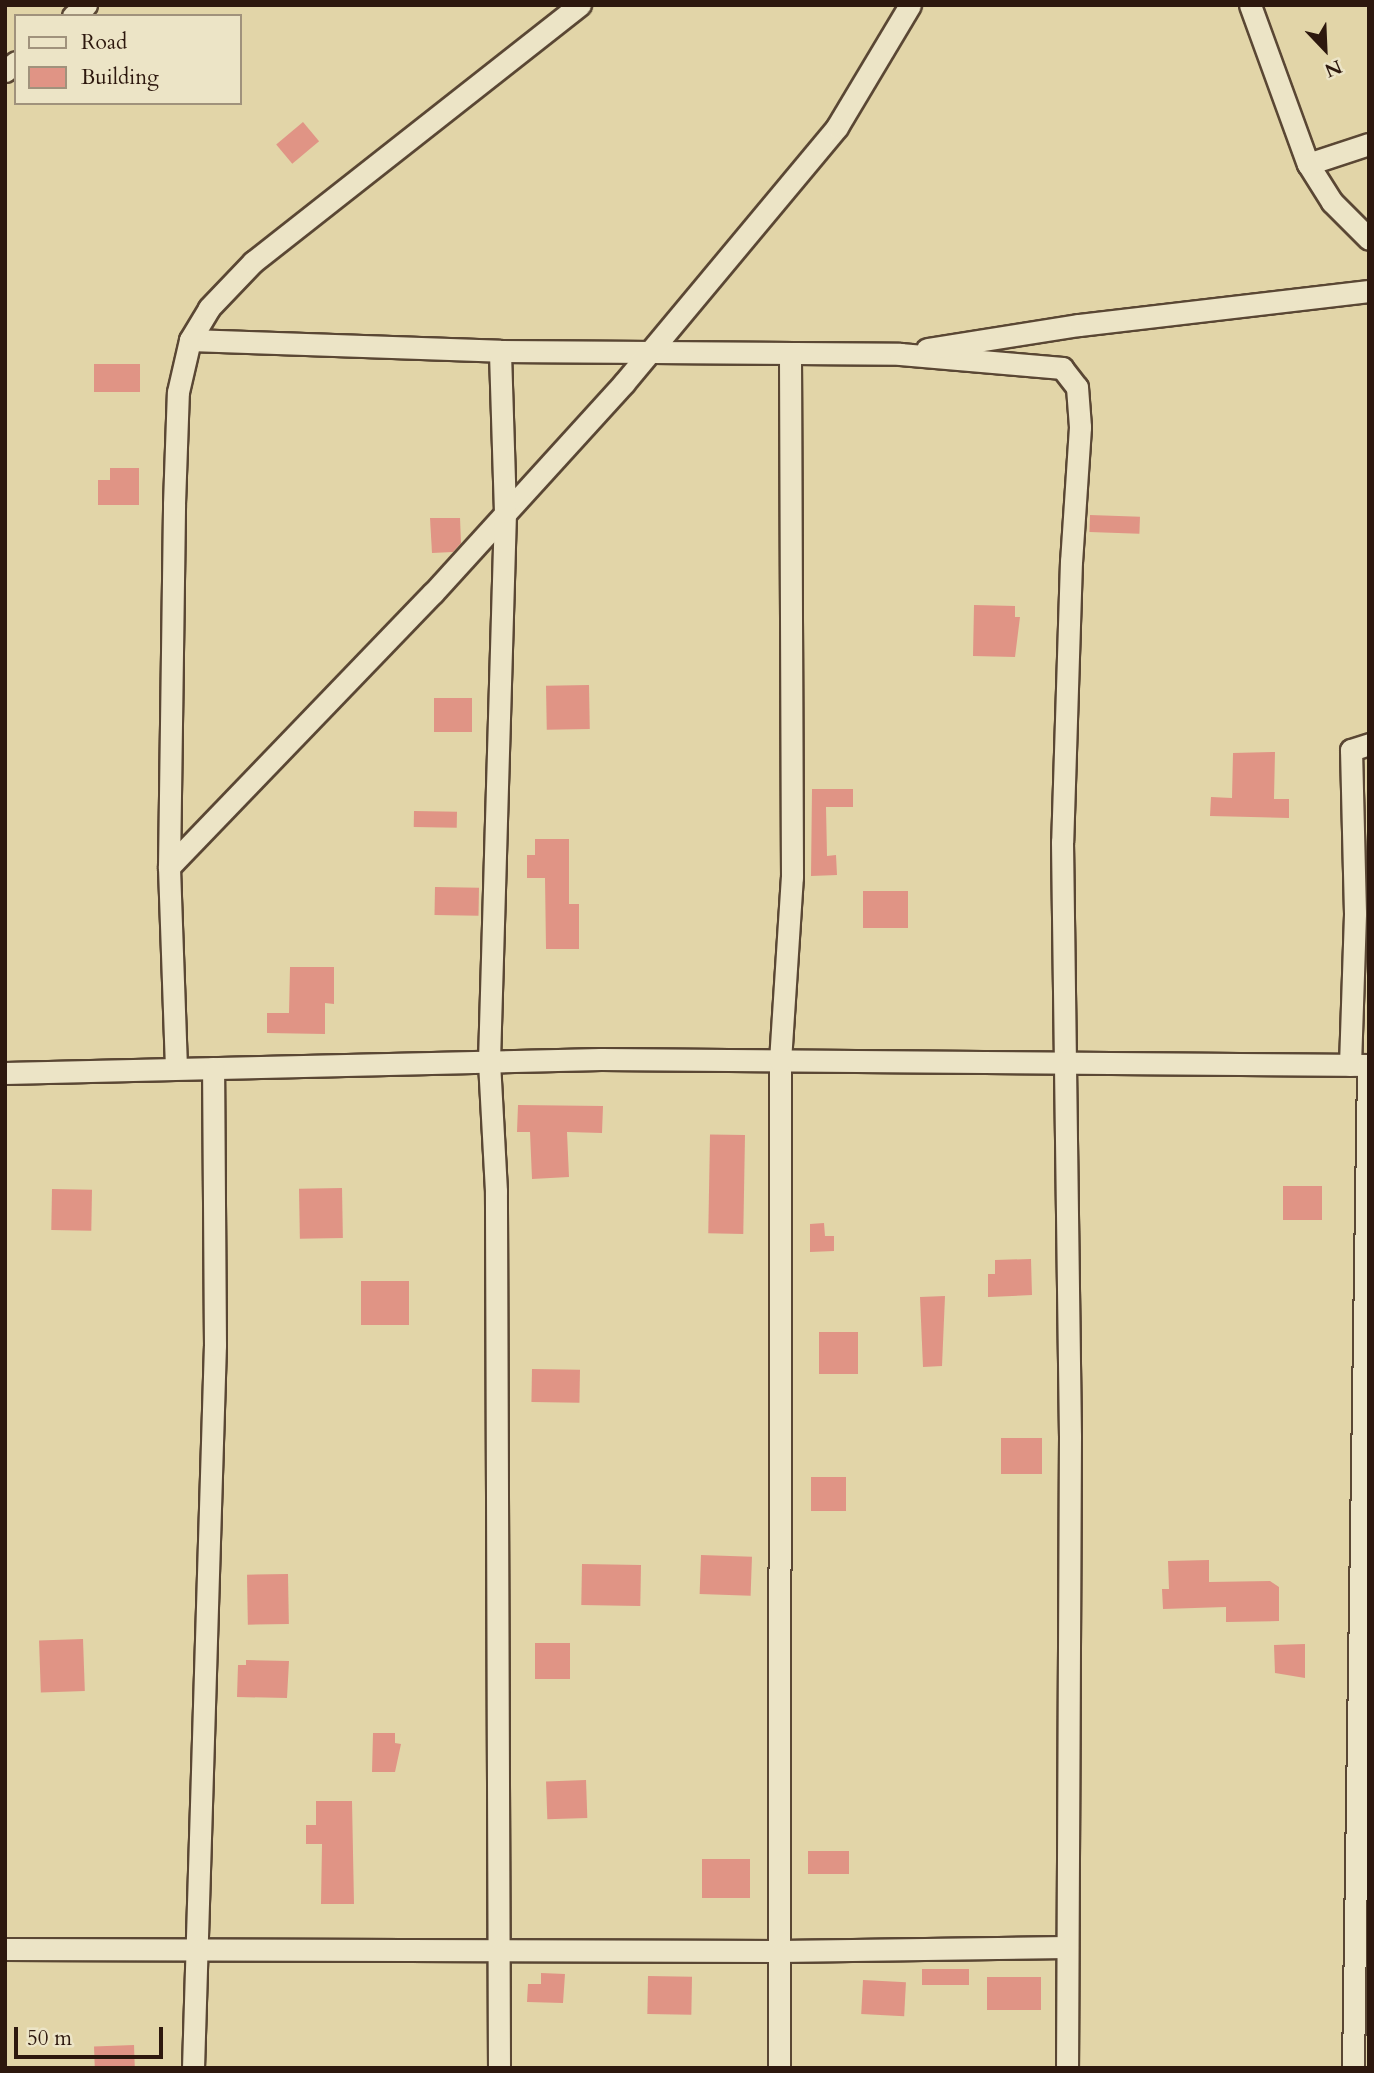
<!DOCTYPE html>
<html>
<head>
<meta charset="utf-8">
<style>
  body { margin:0 }
  #map { position:relative; width:1374px; height:2073px; overflow:hidden; background:#e2d5a8; font-family:Cardo,serif }
  div>[style] { position:absolute }
  [style*='--x'] { left:calc(var(--x)*1px); top:calc(var(--y)*1px); width:calc(var(--w)*1px); rotate:calc(var(--a)*1deg) }
  .building>* { inset:0; background:#e09485; transform-origin:0 0 }
  .roads { filter:drop-shadow(2px 0 #5a4734) drop-shadow(-2px 0 #5a4734) drop-shadow(0 2px #5a4734) drop-shadow(0 -2px #5a4734) }
  .minor>* { height:21px; margin:-10.5px; padding:0 10.5px; transform-origin:10.5px; border-radius:10.5px; background:#ece4c6 }
  span { translate:-50% -50%; white-space:nowrap; text-align:center; line-height:1.15; -webkit-text-stroke:5px #ece4c6; paint-order:stroke }
  .frame { position:absolute; inset:0; border:7px solid #2d180e; pointer-events:none }
  .legend { position:absolute; left:14px; top:14px; width:228px; height:91px; box-sizing:border-box; background:#ece4c6; border:2px solid #a0927c; margin:0; padding:9px 12px; list-style:none; font-size:21px; color:#2d180e }
  .legend li { display:flex; align-items:center; gap:14px; height:35px }
  .legend b { width:35px; border:2px solid #a0927c }
  .north { position:absolute; left:1290px; top:14px; width:70px; height:70px; -webkit-text-stroke:5px #ece4c6; paint-order:stroke; rotate:157deg; font-size:19px; font-weight:700; line-height:28px; text-align:center; color:#2d180e }
  .north::after { content:''; display:block; margin:auto; width:24px; height:32px; background:#2d180e; clip-path:polygon(50% 0,100% 100%,50% 72%,0 100%) }
  .scale { position:absolute; left:14px; top:2027px; width:149px; height:32px; box-sizing:border-box; border:4px solid #2d180e; border-top:0; padding-left:9px; font-size:21px; line-height:24px; white-space:nowrap; color:#2d180e; -webkit-text-stroke:5px #ece4c6; paint-order:stroke }
</style>
</head>
<body>
<div id="map">
  <div class="building">
    <i style="left:303px;top:122px;width:25px;height:35px;rotate:50deg"></i>
    <i style="left:94px;top:364px;width:46px;height:28px"></i>
    <i style="clip-path:polygon(110px 468px,139px 468px,139px 505px,98px 505px,98px 480px,110px 480px)"></i>
    <i style="left:1090px;top:515px;width:50px;height:17px;rotate:2deg"></i>
    <i style="clip-path:polygon(430px 518px,460px 518px,461px 543px,453px 552px,432px 553px)"></i>
    <i style="clip-path:polygon(974px 605px,1015px 606px,1015px 617px,1020px 617px,1015px 657px,973px 656px)"></i>
    <i style="left:589px;top:685px;width:44px;height:43px;rotate:89deg"></i>
    <i style="left:472px;top:698px;width:34px;height:38px;rotate:90deg"></i>
    <i style="clip-path:polygon(1275px 752px,1274px 799px,1289px 799px,1289px 818px,1210px 816px,1211px 797px,1232px 798px,1233px 753px)"></i>
    <i style="clip-path:polygon(812px 789px,853px 789px,853px 807px,826px 807px,827px 856px,836px 855px,837px 875px,811px 876px)"></i>
    <i style="left:414px;top:811px;width:43px;height:16px;rotate:1deg"></i>
    <i style="clip-path:polygon(535px 839px,569px 839px,569px 904px,579px 904px,579px 949px,546px 949px,545px 878px,527px 878px,527px 855px,535px 855px)"></i>
    <i style="left:435px;top:887px;width:44px;height:28px;rotate:1deg"></i>
    <i style="left:863px;top:891px;width:45px;height:37px"></i>
    <i style="clip-path:polygon(290px 967px,334px 967px,334px 1004px,325px 1003px,325px 1034px,267px 1033px,267px 1013px,289px 1013px)"></i>
    <i style="clip-path:polygon(518px 1105px,603px 1106px,602px 1133px,567px 1132px,569px 1177px,532px 1179px,530px 1132px,517px 1132px)"></i>
    <i style="left:745px;top:1135px;width:99px;height:35px;rotate:91deg"></i>
    <i style="left:1283px;top:1186px;width:39px;height:34px"></i>
    <i style="left:342px;top:1188px;width:50px;height:43px;rotate:89deg"></i>
    <i style="left:52px;top:1189px;width:40px;height:41px;rotate:1deg"></i>
    <i style="clip-path:polygon(824px 1223px,825px 1236px,834px 1236px,834px 1251px,810px 1252px,810px 1224px)"></i>
    <i style="clip-path:polygon(1031px 1259px,1032px 1295px,988px 1297px,988px 1274px,995px 1274px,995px 1260px)"></i>
    <i style="left:361px;top:1281px;width:48px;height:44px"></i>
    <i style="clip-path:polygon(945px 1296px,942px 1366px,923px 1367px,920px 1297px)"></i>
    <i style="left:819px;top:1332px;width:39px;height:42px"></i>
    <i style="left:532px;top:1369px;width:48px;height:33px;rotate:1deg"></i>
    <i style="left:1001px;top:1438px;width:41px;height:36px"></i>
    <i style="left:846px;top:1477px;width:34px;height:35px;rotate:90deg"></i>
    <i style="left:701px;top:1555px;width:51px;height:39px;rotate:2deg"></i>
    <i style="clip-path:polygon(1209px 1560px,1209px 1582px,1270px 1581px,1279px 1587px,1279px 1621px,1226px 1622px,1226px 1607px,1163px 1609px,1162px 1589px,1169px 1589px,1168px 1561px)"></i>
    <i style="left:582px;top:1564px;width:59px;height:41px;rotate:1deg"></i>
    <i style="left:288px;top:1574px;width:50px;height:41px;rotate:89deg"></i>
    <i style="left:83px;top:1639px;width:52px;height:44px;rotate:88deg"></i>
    <i style="left:570px;top:1643px;width:36px;height:35px;rotate:90deg"></i>
    <i style="clip-path:polygon(1305px 1644px,1305px 1678px,1275px 1673px,1274px 1645px)"></i>
    <i style="clip-path:polygon(246px 1660px,289px 1661px,287px 1698px,237px 1697px,238px 1665px,246px 1665px)"></i>
    <i style="clip-path:polygon(373px 1733px,395px 1733px,395px 1743px,401px 1744px,395px 1772px,372px 1772px)"></i>
    <i style="left:586px;top:1780px;width:38px;height:40px;rotate:88deg"></i>
    <i style="clip-path:polygon(316px 1801px,352px 1801px,354px 1904px,321px 1904px,322px 1844px,306px 1844px,306px 1825px,316px 1825px)"></i>
    <i style="left:808px;top:1851px;width:41px;height:23px"></i>
    <i style="left:702px;top:1859px;width:48px;height:39px"></i>
    <i style="left:922px;top:1969px;width:47px;height:16px"></i>
    <i style="clip-path:polygon(541px 1973px,565px 1974px,563px 2003px,527px 2002px,528px 1984px,541px 1984px)"></i>
    <i style="left:648px;top:1976px;width:44px;height:38px;rotate:1deg"></i>
    <i style="left:987px;top:1977px;width:54px;height:33px"></i>
    <i style="left:863px;top:1980px;width:43px;height:34px;rotate:3deg"></i>
    <i style="left:134px;top:2045px;width:23px;height:40px;rotate:88deg"></i>
  </div>
  <div class="roads">
    <div class="minor">
      <i style="--x:1250;--y:5;--w:169;--a:70"></i>
      <i style="--x:1308;--y:164;--w:45;--a:57.7"></i>
      <i style="--x:1332;--y:202;--w:52;--a:45"></i>
      <i style="--x:73;--y:16;--w:17;--a:-40"></i>
      <i style="--x:5;--y:71;--w:14;--a:-39"></i>
      <i style="--x:1308;--y:164;--w:64;--a:-18.2"></i>
      <i style="--x:190;--y:340;--w:310;--a:2"></i>
      <i style="--x:500;--y:351;--w:400;--a:0.4"></i>
      <i style="--x:900;--y:354;--w:163;--a:4.9"></i>
      <i style="--x:1062;--y:368;--w:24;--a:52"></i>
      <i style="--x:1077;--y:387;--w:40;--a:85.7"></i>
      <i style="--x:1080;--y:427;--w:134;--a:93.8"></i>
      <i style="--x:1071;--y:561;--w:281;--a:91.8"></i>
      <i style="--x:1062;--y:842;--w:594;--a:89.23"></i>
      <i style="--x:1070;--y:1436;--w:632;--a:90.27"></i>
      <i style="--x:927;--y:349;--w:154;--a:-9"></i>
      <i style="--x:1079;--y:325;--w:292;--a:-6.7"></i>
      <i style="--x:169;--y:867;--w:380;--a:-46.1"></i>
      <i style="--x:433;--y:593;--w:284;--a:-47.7"></i>
      <i style="--x:624;--y:383;--w:333;--a:-50.2"></i>
      <i style="--x:837;--y:127;--w:142;--a:-59.1"></i>
      <i style="--x:1350;--y:1065;--w:152;--a:-88.1"></i>
      <i style="--x:1355;--y:913;--w:163;--a:-91.4"></i>
      <i style="--x:1351;--y:750;--w:19;--a:-18"></i>
      <i style="--x:176;--y:1068;--w:201;--a:-92"></i>
      <i style="--x:169;--y:867;--w:363;--a:-89.2"></i>
      <i style="--x:174;--y:504;--w:112;--a:-88"></i>
      <i style="--x:178;--y:392;--w:53;--a:-77"></i>
      <i style="--x:190;--y:340;--w:37;--a:-59"></i>
      <i style="--x:209;--y:308;--w:64;--a:-46.3"></i>
      <i style="--x:253;--y:262;--w:416;--a:-38.2"></i>
      <i style="--x:5;--y:1073;--w:596;--a:-1.35"></i>
      <i style="--x:601;--y:1059;--w:768;--a:0.45"></i>
      <i style="--x:5;--y:1949;--w:774;--a:0.15"></i>
      <i style="--x:779;--y:1951;--w:288;--a:-0.8"></i>
      <i style="--x:193;--y:2068;--w:723;--a:-88.26"></i>
      <i style="--x:215;--y:1345;--w:277;--a:-90.4"></i>
      <i style="--x:499;--y:2068;--w:877;--a:-90.2"></i>
      <i style="--x:496;--y:1191;--w:130;--a:-93.1"></i>
      <i style="--x:489;--y:1061;--w:549;--a:-88.33"></i>
      <i style="--x:505;--y:512;--w:161;--a:-91.8"></i>
      <i style="--x:779;--y:2068;--w:1007;--a:-89.94"></i>
      <i style="--x:780;--y:1061;--w:184;--a:-86.3"></i>
      <i style="--x:792;--y:877;--w:524;--a:-90.22"></i>
      <i style="--x:1353;--y:2068;--w:1003;--a:-89.14"></i>
    </div>
  </div>
  <div class="frame"></div>
  <ul class="legend">
  <li><b style="height:9px;background:#ece4c6"></b>Road</li>
  <li><b style="height:19px;background:#e09485"></b>Building</li>
  </ul>
  <div class="north">N</div>
  <div class="scale">50 m</div>
</div>
</body>
</html>
